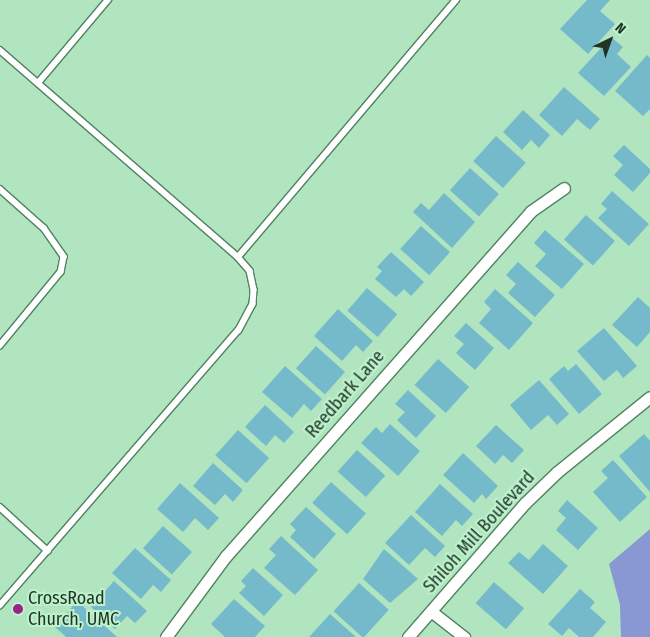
<!DOCTYPE html>
<html>
<head>
<meta charset="utf-8">
<style>
  body { margin:0 }
  #map { position:relative; width:650px; height:637px; overflow:hidden; background:#b1e5c0; font-family:"Fira Sans Condensed",sans-serif }
  div>[style] { position:absolute }
  [style*='--x'] { left:calc(var(--x)*1px); top:calc(var(--y)*1px); width:calc(var(--w)*1px); rotate:calc(var(--a)*1deg) }
  .water>* { inset:0; background:#8997d3 }
  .building>* { inset:0; background:#75baca; transform-origin:0 0 }
  .roads { filter:drop-shadow(1px 0 #518261) drop-shadow(-1px 0 #518261) drop-shadow(0 1px #518261) drop-shadow(0 -1px #518261) }
  .service>* { height:5.5px; margin:-2.75px; padding:0 2.75px; transform-origin:2.75px; border-radius:2.75px; background:#fff }
  .minor>* { height:11px; margin:-5.5px; padding:0 5.5px; transform-origin:5.5px; border-radius:5.5px; background:#fff }
  .dots>* { width:14px; height:14px; translate:-50% -50%; box-sizing:border-box; border:2px solid #bef2cd; border-radius:50% }
  span { translate:-50% -50%; white-space:nowrap; text-align:center; line-height:1.15; -webkit-text-stroke:4px #bef2cd; paint-order:stroke }
  .street-label { font-size:18px; color:#1f3426 }
  .poi-label { font-size:18px; color:#1f3426 }
  .left { translate:0 -50%; text-align:left }
  .north { position:absolute; left:585px; top:15px; width:50px; height:50px; -webkit-text-stroke:4px #bef2cd; paint-order:stroke; rotate:42deg; font-size:14px; font-weight:700; line-height:20px; text-align:center; color:#1f3426 }
  .north::after { content:''; display:block; margin:auto; width:18px; height:22px; background:#1f3426; clip-path:polygon(50% 0,100% 100%,50% 72%,0 100%) }
</style>
</head>
<body>
<div id="map">
  <div class="water">
    <i style="clip-path:polygon(650px 529px,650px 637px,621px 637px,620px 605px,609px 564px)"></i>
  </div>
  <div class="building">
    <i style="clip-path:polygon(587px 0,610px 0,600px 11px,615px 24px,588px 54px,560px 29px)"></i>
    <i style="clip-path:polygon(611px 37px,623px 47px,617px 54px,631px 67px,604px 96px,578px 73px)"></i>
    <i style="clip-path:polygon(647px 55px,650px 58px,650px 109px,643px 116px,615px 91px)"></i>
    <i style="clip-path:polygon(564px 87px,600px 119px,590px 130px,577px 119px,562px 136px,539px 115px)"></i>
    <i style="clip-path:polygon(523px 110px,550px 135px,539px 148px,531px 140px,522px 150px,503px 132px)"></i>
    <i style="left:496px;top:136px;width:40px;height:34px;rotate:42deg"></i>
    <i style="clip-path:polygon(624px 145px,650px 169px,650px 173px,633px 192px,614px 175px,623px 165px,613px 156px)"></i>
    <i style="left:470px;top:168px;width:39px;height:30px;rotate:42deg"></i>
    <i style="clip-path:polygon(612px 191px,649px 224px,629px 246px,598px 218px,607px 209px,601px 204px)"></i>
    <i style="clip-path:polygon(444px 193px,475px 222px,452px 248px,413px 212px,421px 203px,429px 210px)"></i>
    <i style="left:586px;top:215px;width:39px;height:33px;rotate:42deg"></i>
    <i style="left:421px;top:226px;width:39px;height:31px;rotate:42deg"></i>
    <i style="clip-path:polygon(545px 230px,584px 264px,562px 289px,535px 266px,546px 254px,534px 243px)"></i>
    <i style="clip-path:polygon(391px 252px,424px 282px,411px 296px,404px 289px,396px 297px,375px 279px,382px 271px,377px 267px)"></i>
    <i style="clip-path:polygon(518px 262px,555px 295px,535px 317px,508px 293px,516px 284px,506px 275px)"></i>
    <i style="left:367px;top:288px;width:40px;height:30px;rotate:41deg"></i>
    <i style="clip-path:polygon(495px 289px,533px 323px,509px 350px,479px 323px,491px 309px,484px 302px)"></i>
    <i style="clip-path:polygon(638px 297px,650px 308px,650px 332px,637px 347px,612px 325px)"></i>
    <i style="clip-path:polygon(338px 309px,373px 341px,363px 352px,356px 345px,342px 361px,314px 336px)"></i>
    <i style="clip-path:polygon(466px 323px,494px 348px,475px 370px,456px 353px,464px 344px,454px 336px)"></i>
    <i style="clip-path:polygon(604px 328px,637px 366px,623px 378px,617px 370px,604px 381px,577px 351px)"></i>
    <i style="left:316px;top:346px;width:39px;height:30px;rotate:42deg"></i>
    <i style="left:438px;top:359px;width:42px;height:35px;rotate:42deg"></i>
    <i style="clip-path:polygon(576px 364px,602px 394px,579px 414px,549px 379px,564px 366px,568px 371px)"></i>
    <i style="clip-path:polygon(285px 366px,322px 399px,311px 411px,304px 404px,292px 418px,262px 392px)"></i>
    <i style="clip-path:polygon(539px 380px,569px 414px,557px 425px,548px 415px,531px 430px,510px 405px)"></i>
    <i style="clip-path:polygon(408px 390px,436px 416px,416px 438px,397px 420px,405px 412px,395px 404px)"></i>
    <i style="clip-path:polygon(265px 405px,294px 432px,284px 443px,275px 435px,266px 446px,245px 427px)"></i>
    <i style="clip-path:polygon(390px 424px,420px 451px,398px 476px,361px 443px,376px 427px,382px 433px)"></i>
    <i style="clip-path:polygon(496px 425px,524px 450px,512px 463px,503px 455px,495px 464px,476px 446px)"></i>
    <i style="left:238px;top:430px;width:42px;height:34px;rotate:42deg"></i>
    <i style="clip-path:polygon(644px 434px,650px 441px,650px 492px,619px 456px)"></i>
    <i style="left:357px;top:450px;width:38px;height:29px;rotate:42deg"></i>
    <i style="clip-path:polygon(463px 453px,498px 486px,486px 499px,482px 494px,474px 503px,443px 475px)"></i>
    <i style="clip-path:polygon(613px 460px,647px 497px,620px 522px,593px 492px,608px 478px,601px 471px)"></i>
    <i style="clip-path:polygon(213px 463px,243px 490px,233px 502px,225px 494px,215px 505px,193px 486px)"></i>
    <i style="left:331px;top:482px;width:47px;height:28px;rotate:42deg"></i>
    <i style="clip-path:polygon(180px 483px,219px 518px,208px 530px,195px 518px,183px 532px,157px 509px)"></i>
    <i style="clip-path:polygon(440px 484px,473px 514px,462px 526px,456px 520px,442px 536px,415px 512px)"></i>
    <i style="clip-path:polygon(567px 500px,598px 528px,578px 550px,556px 530px,566px 518px,558px 511px)"></i>
    <i style="clip-path:polygon(306px 507px,336px 534px,314px 559px,290px 537px,296px 530px,290px 524px)"></i>
    <i style="clip-path:polygon(411px 515px,445px 546px,435px 557px,425px 548px,409px 565px,385px 543px)"></i>
    <i style="left:163px;top:526px;width:39px;height:30px;rotate:42deg"></i>
    <i style="clip-path:polygon(281px 536px,318px 570px,295px 595px,264px 568px,276px 555px,269px 549px)"></i>
    <i style="clip-path:polygon(543px 544px,568px 566px,543px 594px,508px 563px,519px 552px,529px 560px)"></i>
    <i style="clip-path:polygon(135px 548px,171px 580px,161px 592px,153px 585px,141px 599px,112px 573px)"></i>
    <i style="clip-path:polygon(384px 549px,418px 579px,390px 603px,363px 579px)"></i>
    <i style="clip-path:polygon(253px 568px,283px 595px,264px 616px,239px 593px,246px 586px,241px 581px)"></i>
    <i style="clip-path:polygon(114px 581px,147px 611px,135px 623px,127px 616px,115px 629px,91px 607px)"></i>
    <i style="left:494px;top:582px;width:40px;height:28px;rotate:41deg"></i>
    <i style="left:359px;top:583px;width:40px;height:38px;rotate:42deg"></i>
    <i style="clip-path:polygon(580px 589px,595px 602px,590px 608px,606px 622px,593px 637px,579px 637px,569px 628px,562px 636px,548px 624px)"></i>
    <i style="clip-path:polygon(234px 599px,265px 626px,255px 637px,225px 637px,211px 624px)"></i>
    <i style="clip-path:polygon(77px 601px,117px 637px,66px 637px,55px 627px)"></i>
    <i style="clip-path:polygon(330px 614px,356px 637px,309px 637px)"></i>
  </div>
  <div class="roads">
    <div class="service">
      <i style="--x:0;--y:50;--w:315;--a:41"></i>
      <i style="--x:238;--y:257;--w:18;--a:49"></i>
      <i style="--x:250;--y:271;--w:19;--a:78"></i>
      <i style="--x:254;--y:290;--w:14;--a:94"></i>
      <i style="--x:253;--y:304;--w:30;--a:118"></i>
      <i style="--x:239;--y:330;--w:365;--a:130.9"></i>
      <i style="--x:38;--y:83;--w:109;--a:-49.9"></i>
      <i style="--x:0;--y:189;--w:59;--a:41.6"></i>
      <i style="--x:44;--y:228;--w:35;--a:55"></i>
      <i style="--x:64;--y:257;--w:15;--a:101"></i>
      <i style="--x:61;--y:272;--w:96;--a:129.5"></i>
      <i style="--x:238;--y:257;--w:337;--a:-49.7"></i>
      <i style="--x:0;--y:507;--w:65;--a:42.5"></i>
    </div>
    <div class="minor">
      <i style="--x:432;--y:612;--w:41;--a:38"></i>
      <i style="--x:166;--y:637;--w:101;--a:-53.5"></i>
      <i style="--x:226;--y:556;--w:460;--a:-48.5"></i>
      <i style="--x:531;--y:211;--w:40;--a:-34.9"></i>
      <i style="--x:408;--y:637;--w:178;--a:-48.9"></i>
      <i style="--x:525;--y:503;--w:45;--a:-44.1"></i>
      <i style="--x:557;--y:472;--w:119;--a:-38.9"></i>
    </div>
  </div>
  <div class="dots">
    <i style="left:18px;top:609px;background:#942686"></i>
  </div>
  <div class="street-label">
    <span style="left:345px;top:394px;rotate:-49deg">Reedbark Lane</span>
    <span style="left:479px;top:532px;rotate:-48deg">Shiloh Mill Boulevard</span>
  </div>
  <div class="poi-label">
    <span class="left" style="left:28px;top:609px">CrossRoad<br>Church, UMC</span>
  </div>
  <div class="north">N</div>
</div>
</body>
</html>
